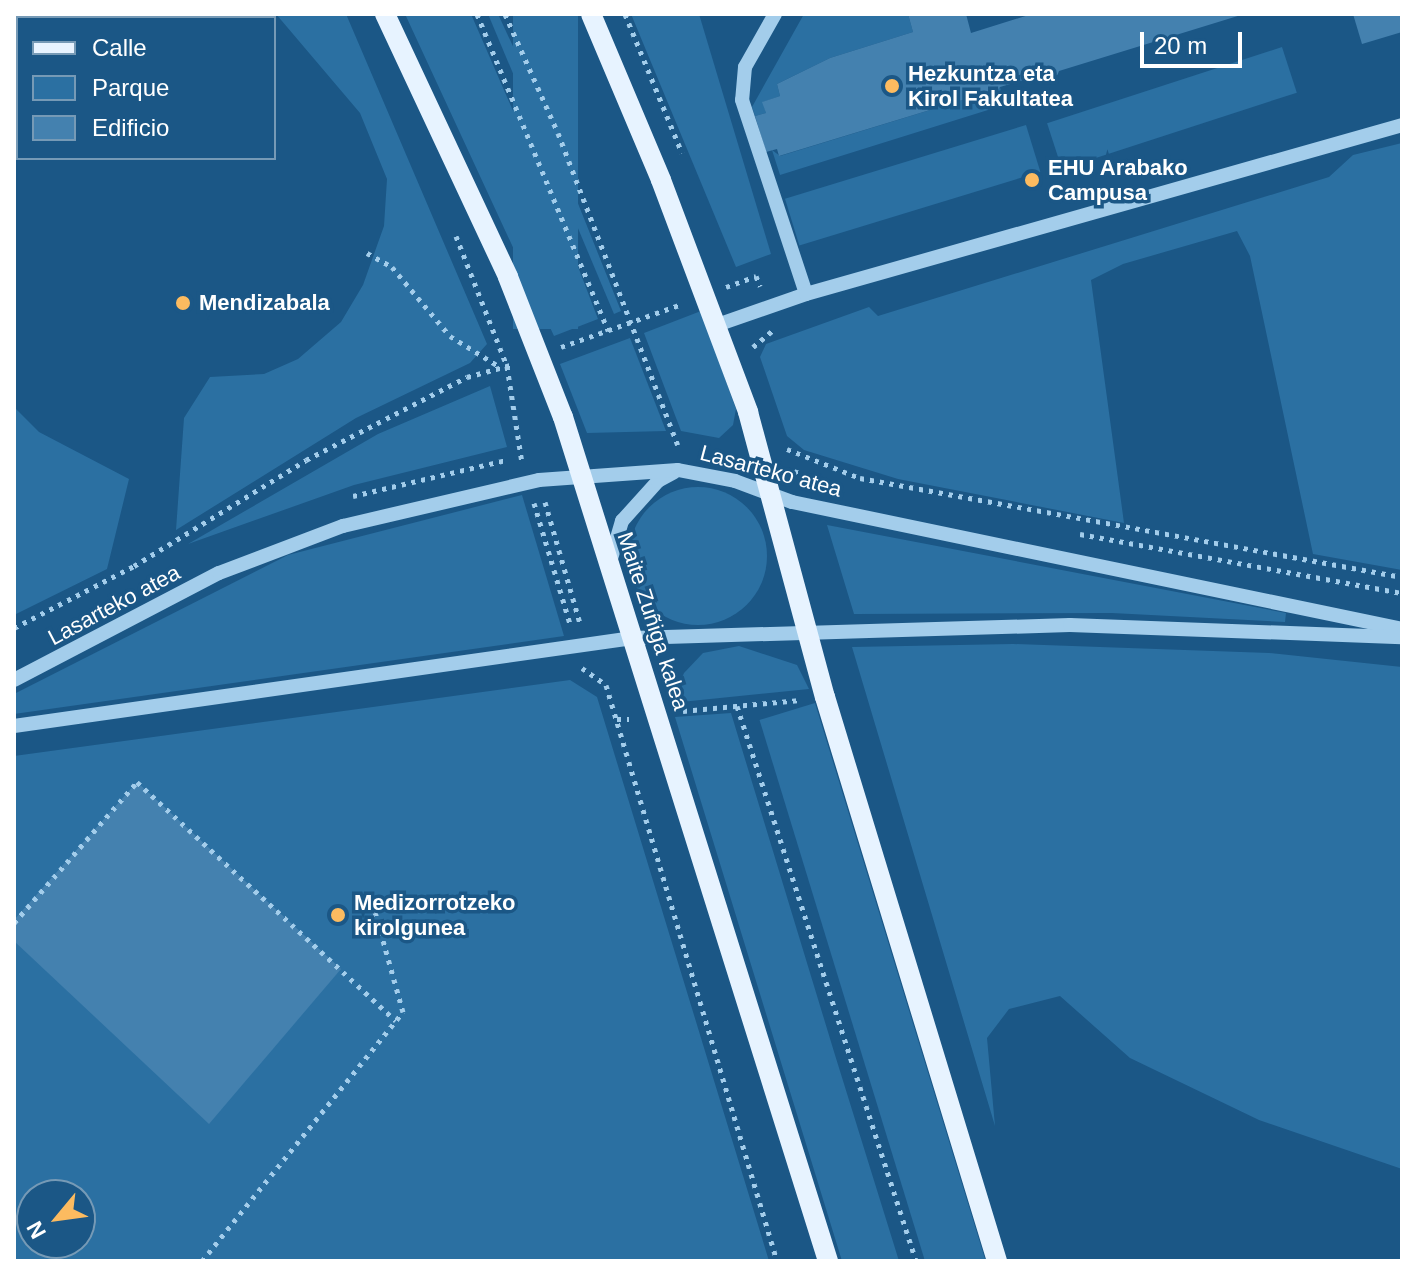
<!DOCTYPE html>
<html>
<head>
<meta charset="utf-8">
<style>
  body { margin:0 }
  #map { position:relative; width:1416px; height:1275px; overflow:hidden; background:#1b5786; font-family:Helvetica,sans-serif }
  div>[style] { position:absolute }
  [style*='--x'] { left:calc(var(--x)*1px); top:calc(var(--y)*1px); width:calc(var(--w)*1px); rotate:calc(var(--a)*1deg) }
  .green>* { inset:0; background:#2b70a2; transform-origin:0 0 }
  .round { border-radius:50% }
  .building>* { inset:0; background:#4481af }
  .path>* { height:5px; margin-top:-2.5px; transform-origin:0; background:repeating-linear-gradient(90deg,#a3cdeb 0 4px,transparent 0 10px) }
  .minor>* { height:14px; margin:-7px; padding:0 7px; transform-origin:7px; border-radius:7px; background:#a3cdeb }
  .major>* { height:20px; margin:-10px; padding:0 10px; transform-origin:10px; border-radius:10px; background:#e7f3ff }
  .dots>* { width:22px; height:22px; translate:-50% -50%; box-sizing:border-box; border:4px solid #1b5786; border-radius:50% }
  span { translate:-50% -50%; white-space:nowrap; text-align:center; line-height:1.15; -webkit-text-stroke:7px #1b5786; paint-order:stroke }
  .poi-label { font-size:22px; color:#fff; font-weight:700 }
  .left { translate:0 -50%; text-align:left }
  .street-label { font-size:22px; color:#fff }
  .frame { position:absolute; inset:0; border:16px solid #fff; pointer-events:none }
  .legend { position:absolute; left:16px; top:16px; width:260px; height:144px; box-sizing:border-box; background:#1b5786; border:2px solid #769ab6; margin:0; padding:10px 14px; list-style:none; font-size:24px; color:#fff }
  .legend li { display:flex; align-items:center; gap:16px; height:40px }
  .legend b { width:40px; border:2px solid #769ab6 }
  .north { position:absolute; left:16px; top:1179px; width:80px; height:80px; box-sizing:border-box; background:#1b5786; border:2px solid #769ab6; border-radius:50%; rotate:241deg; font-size:22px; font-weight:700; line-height:32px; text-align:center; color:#fff }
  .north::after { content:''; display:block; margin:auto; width:28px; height:36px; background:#fcbb60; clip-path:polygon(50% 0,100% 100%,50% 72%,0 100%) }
  .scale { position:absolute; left:1140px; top:32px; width:102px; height:36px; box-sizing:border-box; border:4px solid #fff; border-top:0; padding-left:10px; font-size:24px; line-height:28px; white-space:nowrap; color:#fff; -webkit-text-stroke:6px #1b5786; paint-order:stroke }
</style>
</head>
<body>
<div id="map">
  <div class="green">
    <i style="clip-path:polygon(276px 14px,346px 14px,487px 344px,470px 363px,356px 418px,176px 530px,184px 418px,210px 377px,264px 374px,298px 359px,341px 322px,363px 285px,384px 226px,387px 179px,360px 113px)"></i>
    <i style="clip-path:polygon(405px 14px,471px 14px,553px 203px,545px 206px,556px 233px,564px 230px,598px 319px,554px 336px)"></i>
    <i style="clip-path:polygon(488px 14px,498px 14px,529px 81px,621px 311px,614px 314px)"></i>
    <i style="left:513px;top:14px;width:65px;height:315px"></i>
    <i style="clip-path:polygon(631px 14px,699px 14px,771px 254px,736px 267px)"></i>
    <i style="clip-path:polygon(804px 14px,908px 14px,913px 32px,830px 58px,777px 84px,780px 96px,763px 102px,766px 113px,755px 116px,752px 107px)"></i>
    <i style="left:1282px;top:47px;width:48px;height:247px;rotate:72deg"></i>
    <i style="clip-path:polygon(1000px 87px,1004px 105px,780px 175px,772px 150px,780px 156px,989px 92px,994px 95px)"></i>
    <i style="left:1026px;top:125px;width:49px;height:252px;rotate:73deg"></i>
    <i style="clip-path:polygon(1402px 143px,1402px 570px,1313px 554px,1250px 256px,1237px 231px,1123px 264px,1091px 280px,1124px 523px,898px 479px,804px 450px,787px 436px,760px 357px,766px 344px,869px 307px,878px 316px,1329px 177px,1353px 155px)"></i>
    <i style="clip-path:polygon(701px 311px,736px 409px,733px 425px,719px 438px,681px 431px,644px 333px)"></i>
    <i style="clip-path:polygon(630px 338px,666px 431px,587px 433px,560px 364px)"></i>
    <i style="clip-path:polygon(490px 386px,507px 447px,354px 485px,188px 544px,378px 434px)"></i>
    <i style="clip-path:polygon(14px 407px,39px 432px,129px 479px,107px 569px,14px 615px)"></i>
    <i class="round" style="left:629px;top:487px;width:138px;height:138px"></i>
    <i style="clip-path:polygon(522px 495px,564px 636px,14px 714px,14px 694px,288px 555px)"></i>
    <i style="clip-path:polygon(827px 525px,1286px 613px,1285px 622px,1112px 613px,854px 614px)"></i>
    <i style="clip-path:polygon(1013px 644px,1269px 653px,1402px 667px,1402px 1169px,1259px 1120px,1130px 1058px,1060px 996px,1009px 1009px,987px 1038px,995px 1126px,852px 647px)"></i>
    <i style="clip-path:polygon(739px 646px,797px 665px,809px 689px,671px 703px,684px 673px,703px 653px)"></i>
    <i style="clip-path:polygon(evenodd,570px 680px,597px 697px,769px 1261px,14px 1261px,14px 756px,570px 680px,32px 1195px,80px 1195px,80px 1243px,32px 1243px,32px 1195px)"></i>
    <i style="left:815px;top:703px;width:583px;height:58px;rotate:73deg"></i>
    <i style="clip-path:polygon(731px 713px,835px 1055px,899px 1261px,842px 1261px,675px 717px)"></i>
  </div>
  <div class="building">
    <i style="clip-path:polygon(908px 14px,966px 14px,971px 33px,1032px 14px,1241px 15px,1059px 71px,1057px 76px,1048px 73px,1000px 87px,994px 95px,989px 92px,779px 156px,777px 149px,766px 152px,755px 116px,766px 113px,762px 102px,780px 96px,777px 84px,830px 58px,913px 32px)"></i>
    <i style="clip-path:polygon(1353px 14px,1402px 14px,1402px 32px,1362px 44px)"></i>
    <i style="clip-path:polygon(137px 782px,341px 969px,209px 1124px,14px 941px,14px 920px)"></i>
  </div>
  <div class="path">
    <i style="--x:477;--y:14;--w:343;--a:67.5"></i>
    <i style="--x:505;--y:14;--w:130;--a:66"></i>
    <i style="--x:558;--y:133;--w:334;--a:69"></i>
    <i style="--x:625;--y:14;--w:150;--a:67.7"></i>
    <i style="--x:456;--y:236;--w:140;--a:68.6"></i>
    <i style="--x:507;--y:366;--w:98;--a:81.2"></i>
    <i style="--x:367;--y:253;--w:29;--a:29"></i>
    <i style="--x:392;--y:267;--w:90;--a:50"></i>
    <i style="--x:450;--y:336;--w:59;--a:31.8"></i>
    <i style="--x:726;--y:287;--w:32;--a:-20"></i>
    <i style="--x:756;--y:276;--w:11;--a:68"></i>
    <i style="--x:561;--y:347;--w:125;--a:-19.6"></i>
    <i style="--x:753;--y:347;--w:26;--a:-40"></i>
    <i style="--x:787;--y:449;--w:79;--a:21.7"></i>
    <i style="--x:860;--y:478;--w:551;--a:10.35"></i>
    <i style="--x:794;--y:471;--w:28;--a:19"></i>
    <i style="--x:353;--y:496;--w:158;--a:-13.2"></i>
    <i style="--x:545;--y:502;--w:126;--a:73.9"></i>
    <i style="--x:534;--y:503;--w:126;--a:73.4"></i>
    <i style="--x:1080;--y:534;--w:327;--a:10.4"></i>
    <i style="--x:14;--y:628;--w:135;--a:-27.3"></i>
    <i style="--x:134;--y:566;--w:202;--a:-31.6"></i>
    <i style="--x:306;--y:460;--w:181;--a:-27.3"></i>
    <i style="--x:467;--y:377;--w:49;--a:-15.5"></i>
    <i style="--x:582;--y:668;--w:29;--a:35"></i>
    <i style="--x:606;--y:685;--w:601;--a:73.47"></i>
    <i style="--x:737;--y:706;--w:583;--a:72.12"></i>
    <i style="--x:683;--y:711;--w:118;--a:-5.4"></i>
    <i style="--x:617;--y:719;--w:12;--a:0"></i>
    <i style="--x:14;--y:923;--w:187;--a:-48.9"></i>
    <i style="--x:137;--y:782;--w:352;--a:42.7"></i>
    <i style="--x:202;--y:1261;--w:320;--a:-51.1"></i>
    <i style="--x:403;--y:1012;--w:127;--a:-105.6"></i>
  </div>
  <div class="minor">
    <i style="--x:775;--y:14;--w:61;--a:119.5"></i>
    <i style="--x:745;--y:67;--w:33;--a:95"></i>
    <i style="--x:742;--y:100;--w:204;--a:71.7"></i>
    <i style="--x:717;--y:325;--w:94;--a:-19.2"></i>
    <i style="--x:806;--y:294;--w:619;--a:-15.83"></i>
    <i style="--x:610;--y:562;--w:43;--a:-73.7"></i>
    <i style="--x:622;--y:521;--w:54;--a:-48"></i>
    <i style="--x:658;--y:481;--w:18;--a:-29"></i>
    <i style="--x:14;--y:680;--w:231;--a:-27.6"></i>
    <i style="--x:219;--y:573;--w:133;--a:-20.8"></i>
    <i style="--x:343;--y:526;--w:201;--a:-13.2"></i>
    <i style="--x:539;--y:480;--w:139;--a:-4.1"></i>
    <i style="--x:678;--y:470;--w:58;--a:10.9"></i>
    <i style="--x:735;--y:481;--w:61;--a:20.2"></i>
    <i style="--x:792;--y:502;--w:623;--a:11.76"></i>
    <i style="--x:14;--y:726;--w:625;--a:-8.09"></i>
    <i style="--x:633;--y:638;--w:437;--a:-1.7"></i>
    <i style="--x:1070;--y:625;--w:332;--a:2.1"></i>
  </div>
  <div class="major">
    <i style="--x:385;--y:14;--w:290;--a:64.9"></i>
    <i style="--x:508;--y:277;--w:150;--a:68.6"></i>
    <i style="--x:563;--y:417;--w:885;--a:72.57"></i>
    <i style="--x:591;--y:14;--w:180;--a:67.1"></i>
    <i style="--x:661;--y:180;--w:248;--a:69.4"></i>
    <i style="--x:748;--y:412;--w:295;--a:74.9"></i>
    <i style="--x:825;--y:697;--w:590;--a:73.04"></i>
  </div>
  <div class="dots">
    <i style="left:892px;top:86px;background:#fcbb60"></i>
    <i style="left:1032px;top:180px;background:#fcbb60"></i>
    <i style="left:183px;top:303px;background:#fcbb60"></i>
    <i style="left:338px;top:915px;background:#fcbb60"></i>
  </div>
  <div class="poi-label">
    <span class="left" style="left:908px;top:86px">Hezkuntza eta<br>Kirol Fakultatea</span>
    <span class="left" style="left:1048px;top:180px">EHU Arabako<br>Campusa</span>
    <span class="left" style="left:199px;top:303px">Mendizabala</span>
    <span class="left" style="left:354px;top:915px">Medizorrotzeko<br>kirolgunea</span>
  </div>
  <div class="street-label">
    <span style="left:771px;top:471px;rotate:15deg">Lasarteko atea</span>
    <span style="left:114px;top:605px;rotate:-28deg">Lasarteko atea</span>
    <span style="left:653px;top:621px;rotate:72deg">Maite Zuñiga kalea</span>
  </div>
  <div class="frame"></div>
  <ul class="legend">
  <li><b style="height:10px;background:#e7f3ff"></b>Calle</li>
  <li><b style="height:22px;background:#2b70a2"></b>Parque</li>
  <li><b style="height:22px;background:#4481af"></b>Edificio</li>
  </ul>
  <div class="north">N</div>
  <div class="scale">20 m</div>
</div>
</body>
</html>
